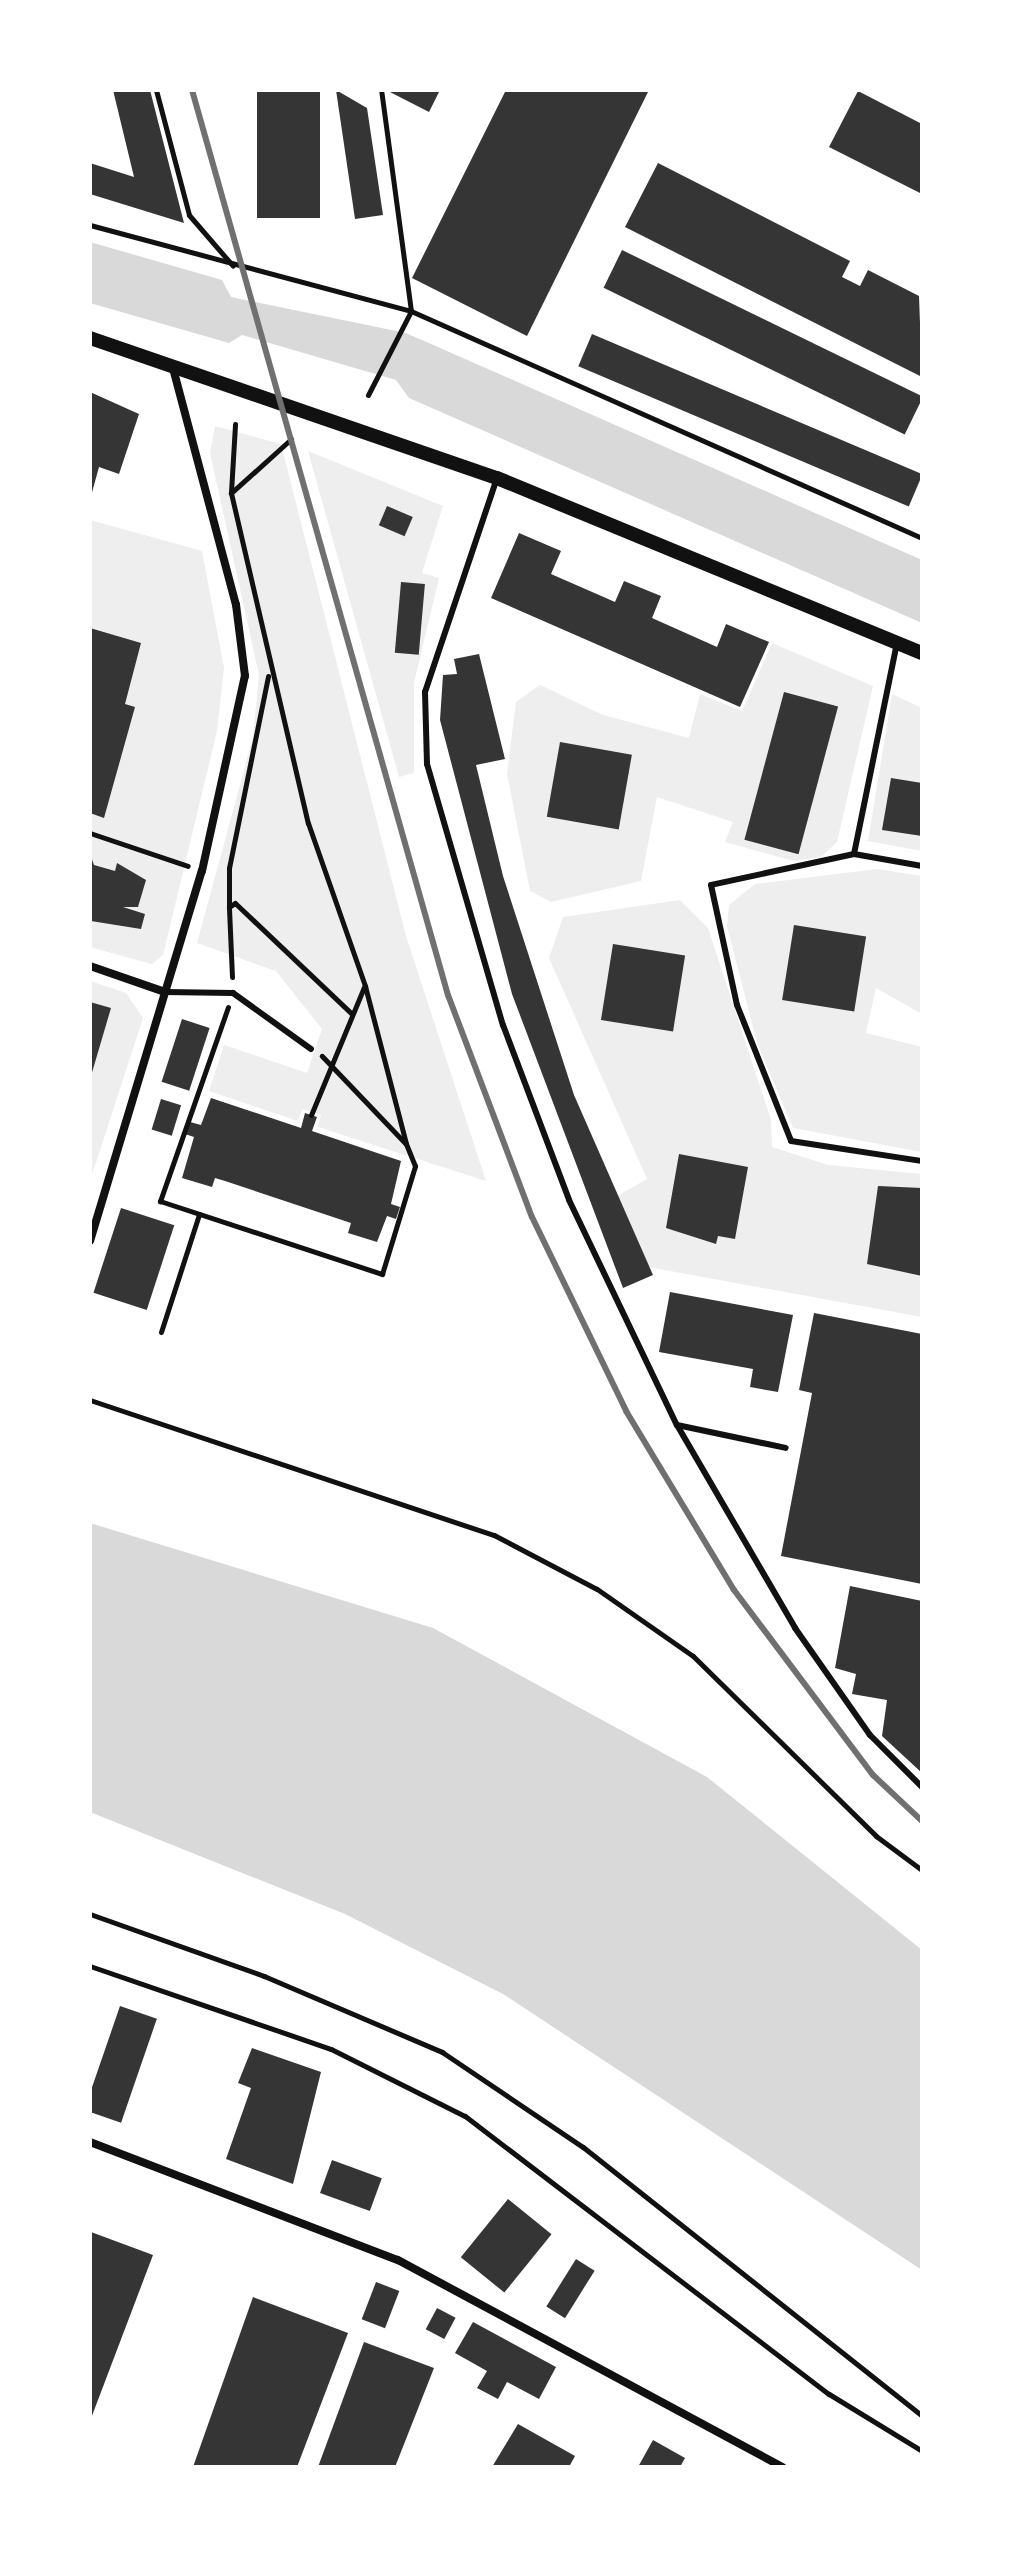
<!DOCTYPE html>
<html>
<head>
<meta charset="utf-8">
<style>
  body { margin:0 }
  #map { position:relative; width:1012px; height:2557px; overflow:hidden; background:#fff; font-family:Helvetica,sans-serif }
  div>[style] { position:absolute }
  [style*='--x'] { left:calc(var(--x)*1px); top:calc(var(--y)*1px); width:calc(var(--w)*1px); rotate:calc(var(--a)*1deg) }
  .green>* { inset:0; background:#eee }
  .water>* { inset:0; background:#d9d9d9 }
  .building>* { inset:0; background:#353535; transform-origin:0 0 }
  .path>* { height:5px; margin:-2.5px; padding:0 2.5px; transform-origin:2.5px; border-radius:2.5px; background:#111 }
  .service>* { height:6px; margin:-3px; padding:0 3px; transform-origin:3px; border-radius:3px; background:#111 }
  .minor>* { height:8px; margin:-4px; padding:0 4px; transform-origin:4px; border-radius:4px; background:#111 }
  .tertiary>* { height:14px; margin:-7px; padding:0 7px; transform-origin:7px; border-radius:7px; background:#111 }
  .rail>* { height:6px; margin:-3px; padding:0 3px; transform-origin:3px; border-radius:3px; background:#707070 }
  span { translate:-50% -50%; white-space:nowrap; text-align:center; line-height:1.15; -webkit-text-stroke:8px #fff; paint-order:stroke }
  .frame { position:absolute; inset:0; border:92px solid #fff; pointer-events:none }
</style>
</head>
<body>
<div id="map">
  <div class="green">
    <i style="clip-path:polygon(215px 426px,281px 444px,406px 936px,486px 1181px,318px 1127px,321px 1115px,302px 1109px,298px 1121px,209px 1091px,224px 1045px,307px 1073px,322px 1029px,276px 971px,197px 943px,253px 737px,259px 675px,210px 453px)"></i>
    <i style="clip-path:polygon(308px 451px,443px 506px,422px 573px,439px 578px,414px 683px,414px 773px,399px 777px)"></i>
    <i style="clip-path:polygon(90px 520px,202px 551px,224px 668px,217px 731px,163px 955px,152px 964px,90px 947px)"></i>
    <i style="clip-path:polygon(772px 643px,873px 686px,837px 842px,821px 857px,794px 861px,725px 842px,733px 822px,657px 797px,641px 881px,551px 902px,530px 891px,507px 774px,516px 702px,540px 685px,603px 715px,689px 738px,700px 694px,742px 711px)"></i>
    <i style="clip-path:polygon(892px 694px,922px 708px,922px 851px,868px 841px)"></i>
    <i style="clip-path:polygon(877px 869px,922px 876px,922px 1014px,876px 988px,866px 1033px,922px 1047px,922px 1152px,793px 1128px,757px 1043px,727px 926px,729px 905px,755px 884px)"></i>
    <i style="clip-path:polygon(680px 900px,708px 928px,771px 1120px,772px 1147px,828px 1165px,922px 1174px,922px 1317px,648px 1267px,617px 1196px,647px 1179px,549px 958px,563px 917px)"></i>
    <i style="clip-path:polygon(90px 981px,126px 993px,143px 1018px,90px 1181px)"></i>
  </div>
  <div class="water">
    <i style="clip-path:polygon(90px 242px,222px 280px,231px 297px,406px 333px,922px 560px,922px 623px,409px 398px,396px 380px,242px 335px,229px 343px,90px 303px)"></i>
    <i style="clip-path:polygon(90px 1523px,433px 1628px,707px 1777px,922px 1950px,922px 2270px,503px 1994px,345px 1914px,90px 1812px)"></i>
  </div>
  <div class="building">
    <i style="clip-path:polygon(113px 90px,150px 90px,184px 223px,90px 194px,90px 163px,134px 177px)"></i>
    <i style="left:257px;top:90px;width:63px;height:128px"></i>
    <i style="clip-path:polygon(336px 90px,367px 108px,383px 215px,355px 219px)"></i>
    <i style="clip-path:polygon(386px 90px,440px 90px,429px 112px)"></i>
    <i style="clip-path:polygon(506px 90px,649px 90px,527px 336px,412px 278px)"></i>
    <i style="clip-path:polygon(858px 91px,922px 124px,922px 194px,829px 147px)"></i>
    <i style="clip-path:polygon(658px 163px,850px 261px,842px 277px,860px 286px,868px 270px,919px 296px,922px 377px,625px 227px)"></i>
    <i style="left:622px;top:250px;width:335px;height:42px;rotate:26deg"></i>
    <i style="left:592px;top:334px;width:359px;height:35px;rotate:23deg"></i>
    <i style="clip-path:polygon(90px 392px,139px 414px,119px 474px,99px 467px,91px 496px)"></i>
    <i style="left:387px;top:506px;width:28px;height:21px;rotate:23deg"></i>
    <i style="clip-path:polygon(519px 533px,561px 551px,551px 574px,615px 602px,624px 581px,661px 596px,652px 618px,717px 647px,726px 624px,769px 642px,740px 707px,491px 598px)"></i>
    <i style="left:401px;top:582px;width:24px;height:71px;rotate:5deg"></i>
    <i style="clip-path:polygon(90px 628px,141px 643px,125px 704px,135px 707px,104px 818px,90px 813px)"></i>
    <i style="clip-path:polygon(479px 654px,505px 759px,476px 765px,503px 876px,574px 1095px,653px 1275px,623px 1288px,512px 994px,440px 720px,443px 675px,457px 674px,454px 659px)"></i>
    <i style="left:784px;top:692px;width:56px;height:153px;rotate:15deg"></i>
    <i style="left:560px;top:742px;width:73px;height:76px;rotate:10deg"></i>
    <i style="clip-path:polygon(891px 778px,922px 783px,922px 836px,882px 830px)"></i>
    <i style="clip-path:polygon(90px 854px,94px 865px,115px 871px,117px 863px,146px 880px,138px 907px,123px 907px,145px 914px,141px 929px,91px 921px)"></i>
    <i style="left:794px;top:925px;width:73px;height:76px;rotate:9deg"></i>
    <i style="left:613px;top:944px;width:73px;height:77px;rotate:9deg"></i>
    <i style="clip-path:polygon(90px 1002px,111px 1008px,91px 1076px,90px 1075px)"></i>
    <i style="left:182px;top:1019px;width:29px;height:66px;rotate:18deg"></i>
    <i style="clip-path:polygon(211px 1098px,301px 1128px,305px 1113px,317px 1117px,312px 1131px,401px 1161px,391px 1204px,400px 1207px,396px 1219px,387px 1216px,377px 1242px,348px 1233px,351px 1223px,225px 1181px,215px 1178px,212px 1187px,182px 1178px,194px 1137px,185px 1134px,190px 1122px,201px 1125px)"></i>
    <i style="left:161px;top:1099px;width:21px;height:32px;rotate:17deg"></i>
    <i style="clip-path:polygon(679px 1154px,748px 1167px,735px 1239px,718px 1236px,716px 1244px,666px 1228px)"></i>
    <i style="clip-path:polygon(878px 1186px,922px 1188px,922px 1276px,867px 1264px)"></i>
    <i style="left:121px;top:1208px;width:56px;height:89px;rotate:18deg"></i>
    <i style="clip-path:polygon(670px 1292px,793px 1315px,778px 1392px,750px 1387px,753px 1369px,659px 1352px)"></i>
    <i style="clip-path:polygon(814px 1313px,922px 1334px,922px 1584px,781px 1556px,812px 1393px,799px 1390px)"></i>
    <i style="clip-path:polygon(850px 1586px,922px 1601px,922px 1773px,882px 1736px,887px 1700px,852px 1694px,856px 1674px,835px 1668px)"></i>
    <i style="left:120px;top:2006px;width:39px;height:110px;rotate:19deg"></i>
    <i style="clip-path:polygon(252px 2048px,321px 2072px,293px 2184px,226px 2159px,251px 2088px,238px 2083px)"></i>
    <i style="left:332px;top:2160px;width:53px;height:35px;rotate:20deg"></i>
    <i style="left:508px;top:2199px;width:56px;height:75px;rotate:39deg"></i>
    <i style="clip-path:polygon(91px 2232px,153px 2255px,90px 2421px,90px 2236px)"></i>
    <i style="left:576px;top:2259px;width:22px;height:56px;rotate:32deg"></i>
    <i style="left:376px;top:2282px;width:25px;height:40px;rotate:21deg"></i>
    <i style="clip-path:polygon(253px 2297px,348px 2333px,297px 2467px,193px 2467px)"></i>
    <i style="left:437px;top:2308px;width:21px;height:24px;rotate:28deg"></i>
    <i style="clip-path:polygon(473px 2322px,556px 2367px,539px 2399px,507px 2382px,498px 2399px,477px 2388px,487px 2371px,455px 2353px)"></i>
    <i style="clip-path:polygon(364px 2342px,434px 2368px,395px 2467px,318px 2467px)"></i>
    <i style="clip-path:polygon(518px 2424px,575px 2456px,569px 2467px,492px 2467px)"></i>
    <i style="clip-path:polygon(653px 2440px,685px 2458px,680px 2467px,638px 2467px)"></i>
  </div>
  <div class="path">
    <i style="--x:156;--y:90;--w:129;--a:75.2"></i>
    <i style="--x:189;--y:215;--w:67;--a:49.2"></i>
    <i style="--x:90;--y:225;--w:332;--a:15"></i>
    <i style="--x:411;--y:311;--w:559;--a:23.95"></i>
    <i style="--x:368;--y:395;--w:94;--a:-62.9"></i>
    <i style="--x:411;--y:311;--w:223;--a:-97.7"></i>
    <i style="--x:291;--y:439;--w:81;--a:138"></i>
    <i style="--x:231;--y:493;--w:339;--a:76.9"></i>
    <i style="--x:308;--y:823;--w:173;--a:70.7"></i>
    <i style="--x:365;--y:986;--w:162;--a:75.4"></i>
    <i style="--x:231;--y:492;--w:68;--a:-86.6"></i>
    <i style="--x:90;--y:833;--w:103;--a:18.6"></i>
    <i style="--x:229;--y:906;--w:38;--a:-90"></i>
    <i style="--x:229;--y:868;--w:196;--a:-78.5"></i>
    <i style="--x:232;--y:977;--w:70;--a:-92.5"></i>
    <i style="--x:229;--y:907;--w:7;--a:-34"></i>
    <i style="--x:235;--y:903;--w:160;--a:43.5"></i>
    <i style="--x:228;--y:1007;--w:206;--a:109.3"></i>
    <i style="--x:160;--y:1201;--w:234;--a:18.2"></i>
    <i style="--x:382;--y:1274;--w:113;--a:-73"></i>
    <i style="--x:415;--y:1166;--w:24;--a:-112"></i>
    <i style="--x:406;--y:1144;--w:122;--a:-133.7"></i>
    <i style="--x:311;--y:1115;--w:139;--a:-67.5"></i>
    <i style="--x:161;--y:1332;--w:124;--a:-72.1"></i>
    <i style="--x:90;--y:1400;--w:426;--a:18.5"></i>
    <i style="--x:494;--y:1535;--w:116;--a:27.7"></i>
    <i style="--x:597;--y:1589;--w:117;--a:34.9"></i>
    <i style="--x:693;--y:1656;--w:257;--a:44.5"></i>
    <i style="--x:876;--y:1836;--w:57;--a:36.5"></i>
    <i style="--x:90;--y:1914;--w:185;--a:19.6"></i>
    <i style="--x:264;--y:1976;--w:194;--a:23.1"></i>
    <i style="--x:442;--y:2052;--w:170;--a:34"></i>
    <i style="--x:583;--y:2147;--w:433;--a:38.4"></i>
    <i style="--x:90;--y:1966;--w:255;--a:19"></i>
    <i style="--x:331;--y:2049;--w:150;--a:26.6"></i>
    <i style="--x:465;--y:2116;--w:458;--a:37.4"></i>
    <i style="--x:829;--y:2394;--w:109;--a:31.5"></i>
  </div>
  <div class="service">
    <i style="--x:497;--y:478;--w:226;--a:108.6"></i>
    <i style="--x:425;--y:692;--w:72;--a:88.4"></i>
    <i style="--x:427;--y:764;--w:272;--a:73.8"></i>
    <i style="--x:503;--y:1025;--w:187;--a:69.3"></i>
    <i style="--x:569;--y:1200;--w:250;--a:64.4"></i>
    <i style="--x:677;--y:1425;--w:235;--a:59.8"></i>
    <i style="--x:795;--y:1628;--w:131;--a:55"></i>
    <i style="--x:870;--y:1735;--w:74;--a:45"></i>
    <i style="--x:854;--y:854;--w:216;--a:-78.5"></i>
    <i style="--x:922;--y:866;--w:69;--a:-170"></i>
    <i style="--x:854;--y:854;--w:146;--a:167.8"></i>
    <i style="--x:711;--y:885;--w:123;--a:77.8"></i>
    <i style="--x:737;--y:1005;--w:146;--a:68.3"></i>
    <i style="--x:791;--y:1141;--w:133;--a:8.7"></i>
    <i style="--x:165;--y:992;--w:68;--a:0.8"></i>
    <i style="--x:233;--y:993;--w:96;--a:35.7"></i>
    <i style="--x:677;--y:1425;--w:111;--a:11.9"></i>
  </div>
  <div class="minor">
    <i style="--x:90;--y:966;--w:79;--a:19.1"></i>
    <i style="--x:90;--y:1241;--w:387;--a:-73.2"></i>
    <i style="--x:202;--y:871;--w:200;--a:-77.6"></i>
    <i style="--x:245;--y:676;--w:72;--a:-97.2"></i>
    <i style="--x:236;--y:605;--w:245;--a:-104.9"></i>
    <i style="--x:90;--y:2142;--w:330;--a:21"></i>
    <i style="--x:398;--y:2260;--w:437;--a:28.3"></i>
  </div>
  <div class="tertiary">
    <i style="--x:90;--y:338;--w:430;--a:19"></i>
    <i style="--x:497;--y:478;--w:460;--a:22.4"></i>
  </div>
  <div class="rail">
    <i style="--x:192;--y:90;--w:941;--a:74.21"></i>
    <i style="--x:448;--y:995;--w:237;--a:69.3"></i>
    <i style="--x:532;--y:1217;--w:216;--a:64.1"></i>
    <i style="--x:626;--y:1411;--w:209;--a:58.9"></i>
    <i style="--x:734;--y:1590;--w:231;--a:53.1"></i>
    <i style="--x:873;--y:1775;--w:67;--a:43.2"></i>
  </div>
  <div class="frame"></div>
</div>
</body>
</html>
